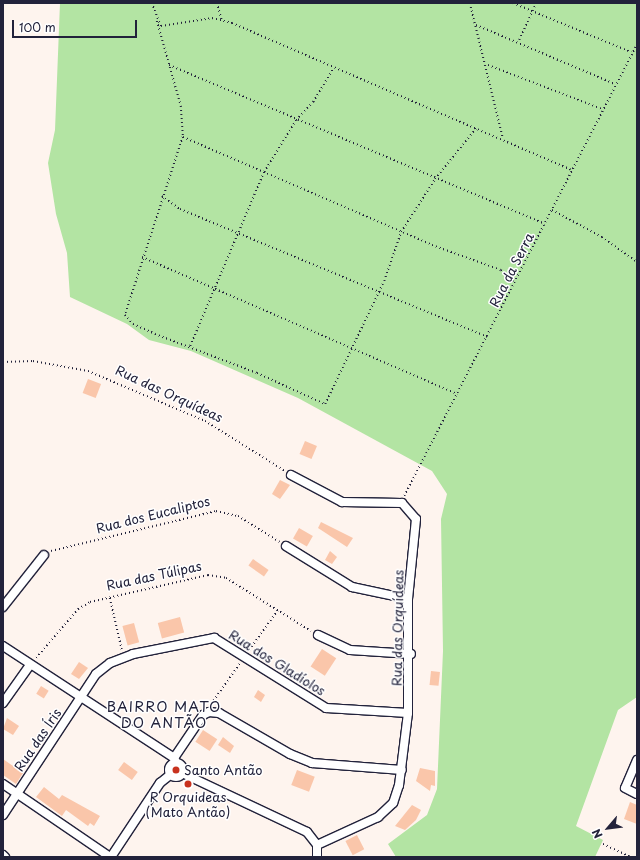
<!DOCTYPE html>
<html>
<head>
<meta charset="utf-8">
<style>
  body { margin:0 }
  #map { position:relative; width:640px; height:860px; overflow:hidden; background:#fef4ee; font-family:"Playpen Sans",sans-serif }
  div>[style] { position:absolute }
  [style*='--x'] { left:calc(var(--x)*1px); top:calc(var(--y)*1px); width:calc(var(--w)*1px); rotate:calc(var(--a)*1deg) }
  .green>* { inset:0; background:#b3e4a3 }
  .building>* { inset:0; background:#fac6aa; transform-origin:0 0 }
  .path>* { height:1.5px; margin-top:-0.75px; transform-origin:0; background:repeating-linear-gradient(90deg,#22223b 0 1px,transparent 0 4px) }
  .roads { filter:drop-shadow(1px 0 #22223b) drop-shadow(-1px 0 #22223b) drop-shadow(0 1px #22223b) drop-shadow(0 -1px #22223b) }
  .minor>* { height:8px; margin:-4px; padding:0 4px; transform-origin:4px; border-radius:4px; background:#fff }
  .minor>.ring { margin:-4px; padding:0; box-sizing:content-box; background:none; border:8px solid #fff; border-radius:50% }
  .dots>* { width:11px; height:11px; translate:-50% -50%; box-sizing:border-box; border:2px solid #fff; border-radius:50% }
  span { translate:-50% -50%; white-space:nowrap; text-align:center; line-height:1.15; -webkit-text-stroke:3px #fff; paint-order:stroke }
  .street-label { font-size:13px; color:#22223b }
  .poi-label { font-size:13px; color:#22223b }
  .left { translate:0 -50%; text-align:left }
  .neighbourhood-label { font-size:14px; color:#22223b; letter-spacing:1px }
  .frame { position:absolute; inset:0; border:4px solid #22223b; pointer-events:none }
  .north { position:absolute; left:588px; top:808px; width:40px; height:40px; -webkit-text-stroke:3px #fff; paint-order:stroke; rotate:242deg; font-size:11px; font-weight:700; line-height:16px; text-align:center; color:#22223b }
  .north::after { content:''; display:block; margin:auto; width:14px; height:18px; background:#22223b; clip-path:polygon(50% 0,100% 100%,50% 72%,0 100%) }
  .scale { position:absolute; left:12px; top:20px; width:125px; height:18px; box-sizing:border-box; border:2px solid #22223b; border-top:0; padding-left:5px; font-size:12px; line-height:14px; white-space:nowrap; color:#22223b; -webkit-text-stroke:3px #fff; paint-order:stroke }
</style>
</head>
<body>
<div id="map">
  <div class="green">
    <i style="clip-path:polygon(60px 3px,637px 3px,637px 697px,618px 710px,576px 826px,603px 840px,595px 857px,396px 857px,388px 844px,427px 815px,437px 789px,443px 651px,441px 519px,447px 494px,432px 471px,298px 398px,191px 351px,149px 340px,127px 324px,70px 297px,67px 253px,56px 214px,48px 163px,55px 130px)"></i>
  </div>
  <div class="building">
    <i style="left:88px;top:379px;width:14px;height:15px;rotate:21deg"></i>
    <i style="left:305px;top:441px;width:13px;height:14px;rotate:23deg"></i>
    <i style="clip-path:polygon(280px 480px,290px 485px,280px 499px,272px 494px)"></i>
    <i style="clip-path:polygon(321px 522px,353px 538px,347px 547px,318px 528px)"></i>
    <i style="left:299px;top:528px;width:16px;height:12px;rotate:30deg"></i>
    <i style="clip-path:polygon(330px 551px,337px 557px,332px 564px,325px 560px)"></i>
    <i style="left:253px;top:559px;width:19px;height:8px;rotate:35deg"></i>
    <i style="left:180px;top:617px;width:16px;height:23px;rotate:75deg"></i>
    <i style="left:134px;top:623px;width:20px;height:12px;rotate:75deg"></i>
    <i style="left:322px;top:649px;width:17px;height:21px;rotate:33deg"></i>
    <i style="clip-path:polygon(79px 662px,88px 668px,79px 679px,71px 674px)"></i>
    <i style="left:431px;top:671px;width:9px;height:14px;rotate:6deg"></i>
    <i style="left:41px;top:686px;width:9px;height:9px;rotate:32deg"></i>
    <i style="clip-path:polygon(258px 690px,265px 695px,261px 702px,254px 697px)"></i>
    <i style="clip-path:polygon(7px 718px,19px 726px,13px 735px,3px 729px)"></i>
    <i style="left:203px;top:730px;width:17px;height:14px;rotate:33deg"></i>
    <i style="clip-path:polygon(223px 737px,234px 746px,230px 753px,218px 745px)"></i>
    <i style="clip-path:polygon(3px 759px,23px 773px,16px 784px,3px 775px)"></i>
    <i style="left:124px;top:762px;width:17px;height:10px;rotate:36deg"></i>
    <i style="clip-path:polygon(420px 768px,435px 771px,435px 786px,431px 785px,430px 791px,416px 781px)"></i>
    <i style="left:297px;top:770px;width:19px;height:16px;rotate:21deg"></i>
    <i style="clip-path:polygon(44px 787px,59px 799px,62px 795px,100px 816px,94px 826px,90px 823px,88px 826px,66px 810px,62px 816px,36px 797px)"></i>
    <i style="clip-path:polygon(630px 802px,637px 805px,637px 824px,624px 819px)"></i>
    <i style="clip-path:polygon(412px 805px,421px 810px,416px 820px,405px 830px,395px 826px)"></i>
    <i style="left:357px;top:835px;width:16px;height:13px;rotate:63deg"></i>
  </div>
  <div class="path">
    <i style="--x:152;--y:3;--w:25;--a:69"></i>
    <i style="--x:161;--y:26;--w:52;--a:-8.9"></i>
    <i style="--x:212;--y:18;--w:21;--a:14"></i>
    <i style="--x:232;--y:23;--w:369;--a:23.4"></i>
    <i style="--x:217;--y:3;--w:18;--a:74"></i>
    <i style="--x:470;--y:3;--w:139;--a:76.3"></i>
    <i style="--x:513;--y:3;--w:128;--a:22.6"></i>
    <i style="--x:157;--y:21;--w:88;--a:74.2"></i>
    <i style="--x:181;--y:106;--w:31;--a:86"></i>
    <i style="--x:183;--y:137;--w:187;--a:108"></i>
    <i style="--x:125;--y:315;--w:12;--a:48"></i>
    <i style="--x:133;--y:324;--w:24;--a:24"></i>
    <i style="--x:155;--y:334;--w:109;--a:20.9"></i>
    <i style="--x:257;--y:373;--w:75;--a:24.5"></i>
    <i style="--x:325;--y:404;--w:136;--a:-64.4"></i>
    <i style="--x:384;--y:281;--w:52;--a:-70.9"></i>
    <i style="--x:401;--y:232;--w:63;--a:-57.3"></i>
    <i style="--x:435;--y:179;--w:67;--a:-51.1"></i>
    <i style="--x:476;--y:25;--w:151;--a:23"></i>
    <i style="--x:519;--y:40;--w:41;--a:-65.3"></i>
    <i style="--x:169;--y:65;--w:408;--a:22.9"></i>
    <i style="--x:488;--y:65;--w:122;--a:21.1"></i>
    <i style="--x:183;--y:137;--w:271;--a:23.4"></i>
    <i style="--x:432;--y:245;--w:73;--a:19.9"></i>
    <i style="--x:501;--y:270;--w:19;--a:43"></i>
    <i style="--x:162;--y:196;--w:22;--a:36"></i>
    <i style="--x:180;--y:209;--w:333;--a:22.6"></i>
    <i style="--x:552;--y:210;--w:57;--a:28.4"></i>
    <i style="--x:602;--y:237;--w:43;--a:35.5"></i>
    <i style="--x:142;--y:257;--w:344;--a:23.5"></i>
    <i style="--x:190;--y:346;--w:189;--a:-67"></i>
    <i style="--x:264;--y:172;--w:61;--a:-58.4"></i>
    <i style="--x:296;--y:120;--w:25;--a:-47"></i>
    <i style="--x:313;--y:102;--w:39;--a:-59"></i>
    <i style="--x:3;--y:362;--w:30;--a:-2"></i>
    <i style="--x:33;--y:361;--w:56;--a:10.3"></i>
    <i style="--x:88;--y:371;--w:127;--a:23.1"></i>
    <i style="--x:205;--y:421;--w:94;--a:32"></i>
    <i style="--x:404;--y:496;--w:509;--a:-62.73"></i>
    <i style="--x:51;--y:551;--w:170;--a:-13.6"></i>
    <i style="--x:216;--y:511;--w:23;--a:13"></i>
    <i style="--x:238;--y:516;--w:49;--a:31.8"></i>
    <i style="--x:110;--y:598;--w:53;--a:77"></i>
    <i style="--x:249;--y:650;--w:49;--a:-54.1"></i>
    <i style="--x:36;--y:658;--w:65;--a:-49.4"></i>
    <i style="--x:78;--y:609;--w:14;--a:-30"></i>
    <i style="--x:90;--y:602;--w:121;--a:-12.9"></i>
    <i style="--x:208;--y:575;--w:18;--a:9"></i>
    <i style="--x:226;--y:578;--w:100;--a:31.9"></i>
    <i style="--x:211;--y:704;--w:50;--a:-54.7"></i>
    <i style="--x:603;--y:844;--w:31;--a:25"></i>
  </div>
  <div class="roads">
    <div class="minor">
      <i style="--x:291;--y:475;--w:58;--a:27.9"></i>
      <i style="--x:342;--y:502;--w:60;--a:1"></i>
      <i style="--x:402;--y:503;--w:21;--a:49"></i>
      <i style="--x:416;--y:519;--w:80;--a:95.7"></i>
      <i style="--x:408;--y:599;--w:114;--a:90"></i>
      <i style="--x:408;--y:713;--w:73;--a:97.1"></i>
      <i style="--x:399;--y:785;--w:19;--a:108"></i>
      <i style="--x:393;--y:803;--w:21;--a:137"></i>
      <i style="--x:378;--y:817;--w:67;--a:155.3"></i>
      <i style="--x:286;--y:546;--w:78;--a:31.8"></i>
      <i style="--x:352;--y:587;--w:57;--a:12.1"></i>
      <i style="--x:3;--y:607;--w:66;--a:-51.7"></i>
      <i style="--x:318;--y:635;--w:35;--a:25"></i>
      <i style="--x:350;--y:650;--w:61;--a:3.8"></i>
      <i style="--x:3;--y:646;--w:204;--a:33.2"></i>
      <i style="--x:3;--y:703;--w:47;--a:-54.6"></i>
      <i style="--x:637;--y:760;--w:30;--a:113"></i>
      <i style="--x:625;--y:788;--w:13;--a:27"></i>
      <i style="--x:176;--y:762;--w:4;--a:-117"></i>
      <i style="--x:174;--y:758;--w:52;--a:-56"></i>
      <i style="--x:203;--y:715;--w:7;--a:-27"></i>
      <i style="--x:209;--y:712;--w:10;--a:6"></i>
      <i style="--x:219;--y:713;--w:82;--a:30"></i>
      <i style="--x:290;--y:754;--w:24;--a:22"></i>
      <i style="--x:312;--y:763;--w:90;--a:4.4"></i>
      <i class="ring" style="left:169px;top:763px;width:6px;height:6px"></i>
      <i style="--x:182;--y:773;--w:138;--a:25.3"></i>
      <i style="--x:307;--y:832;--w:16;--a:52"></i>
      <i style="--x:317;--y:845;--w:12;--a:90"></i>
      <i style="--x:3;--y:784;--w:130;--a:34.3"></i>
      <i style="--x:3;--y:815;--w:169;--a:-56.6"></i>
      <i style="--x:96;--y:674;--w:18;--a:-38"></i>
      <i style="--x:110;--y:663;--w:25;--a:-21"></i>
      <i style="--x:133;--y:654;--w:83;--a:-11.2"></i>
      <i style="--x:214;--y:638;--w:132;--a:32"></i>
      <i style="--x:326;--y:708;--w:82;--a:3.5"></i>
      <i style="--x:3;--y:855;--w:3;--a:45"></i>
      <i style="--x:111;--y:857;--w:89;--a:-56.5"></i>
      <i style="--x:160;--y:783;--w:13;--a:-39"></i>
    </div>
  </div>
  <div class="dots">
    <i style="left:176px;top:770px;background:#c8321e"></i>
    <i style="left:188px;top:784px;background:#c8321e"></i>
  </div>
  <div class="street-label">
    <span style="left:512px;top:270px;rotate:-63deg">Rua da Serra</span>
    <span style="left:169px;top:394px;rotate:25deg">Rua das Orquídeas</span>
    <span style="left:153px;top:515px;rotate:-14deg">Rua dos Eucaliptos</span>
    <span style="left:154px;top:576px;rotate:-12deg">Rua das Túlipas</span>
    <span style="left:398px;top:628px;rotate:-89deg">Rua das Orquídeas</span>
    <span style="left:277px;top:663px;rotate:32deg">Rua dos Gladíolos</span>
    <span style="left:38px;top:740px;rotate:-56deg">Rua das Íris</span>
  </div>
  <div class="poi-label">
    <span class="left" style="left:184px;top:770px">Santo Antão</span>
    <span style="left:188px;top:805px">R Orquideas<br>(Mato Antão)</span>
  </div>
  <div class="neighbourhood-label">
    <span style="left:164px;top:715px">BAIRRO MATO<br>DO ANTÃO</span>
  </div>
  <div class="frame"></div>
  <div class="north">N</div>
  <div class="scale">100 m</div>
</div>
</body>
</html>
